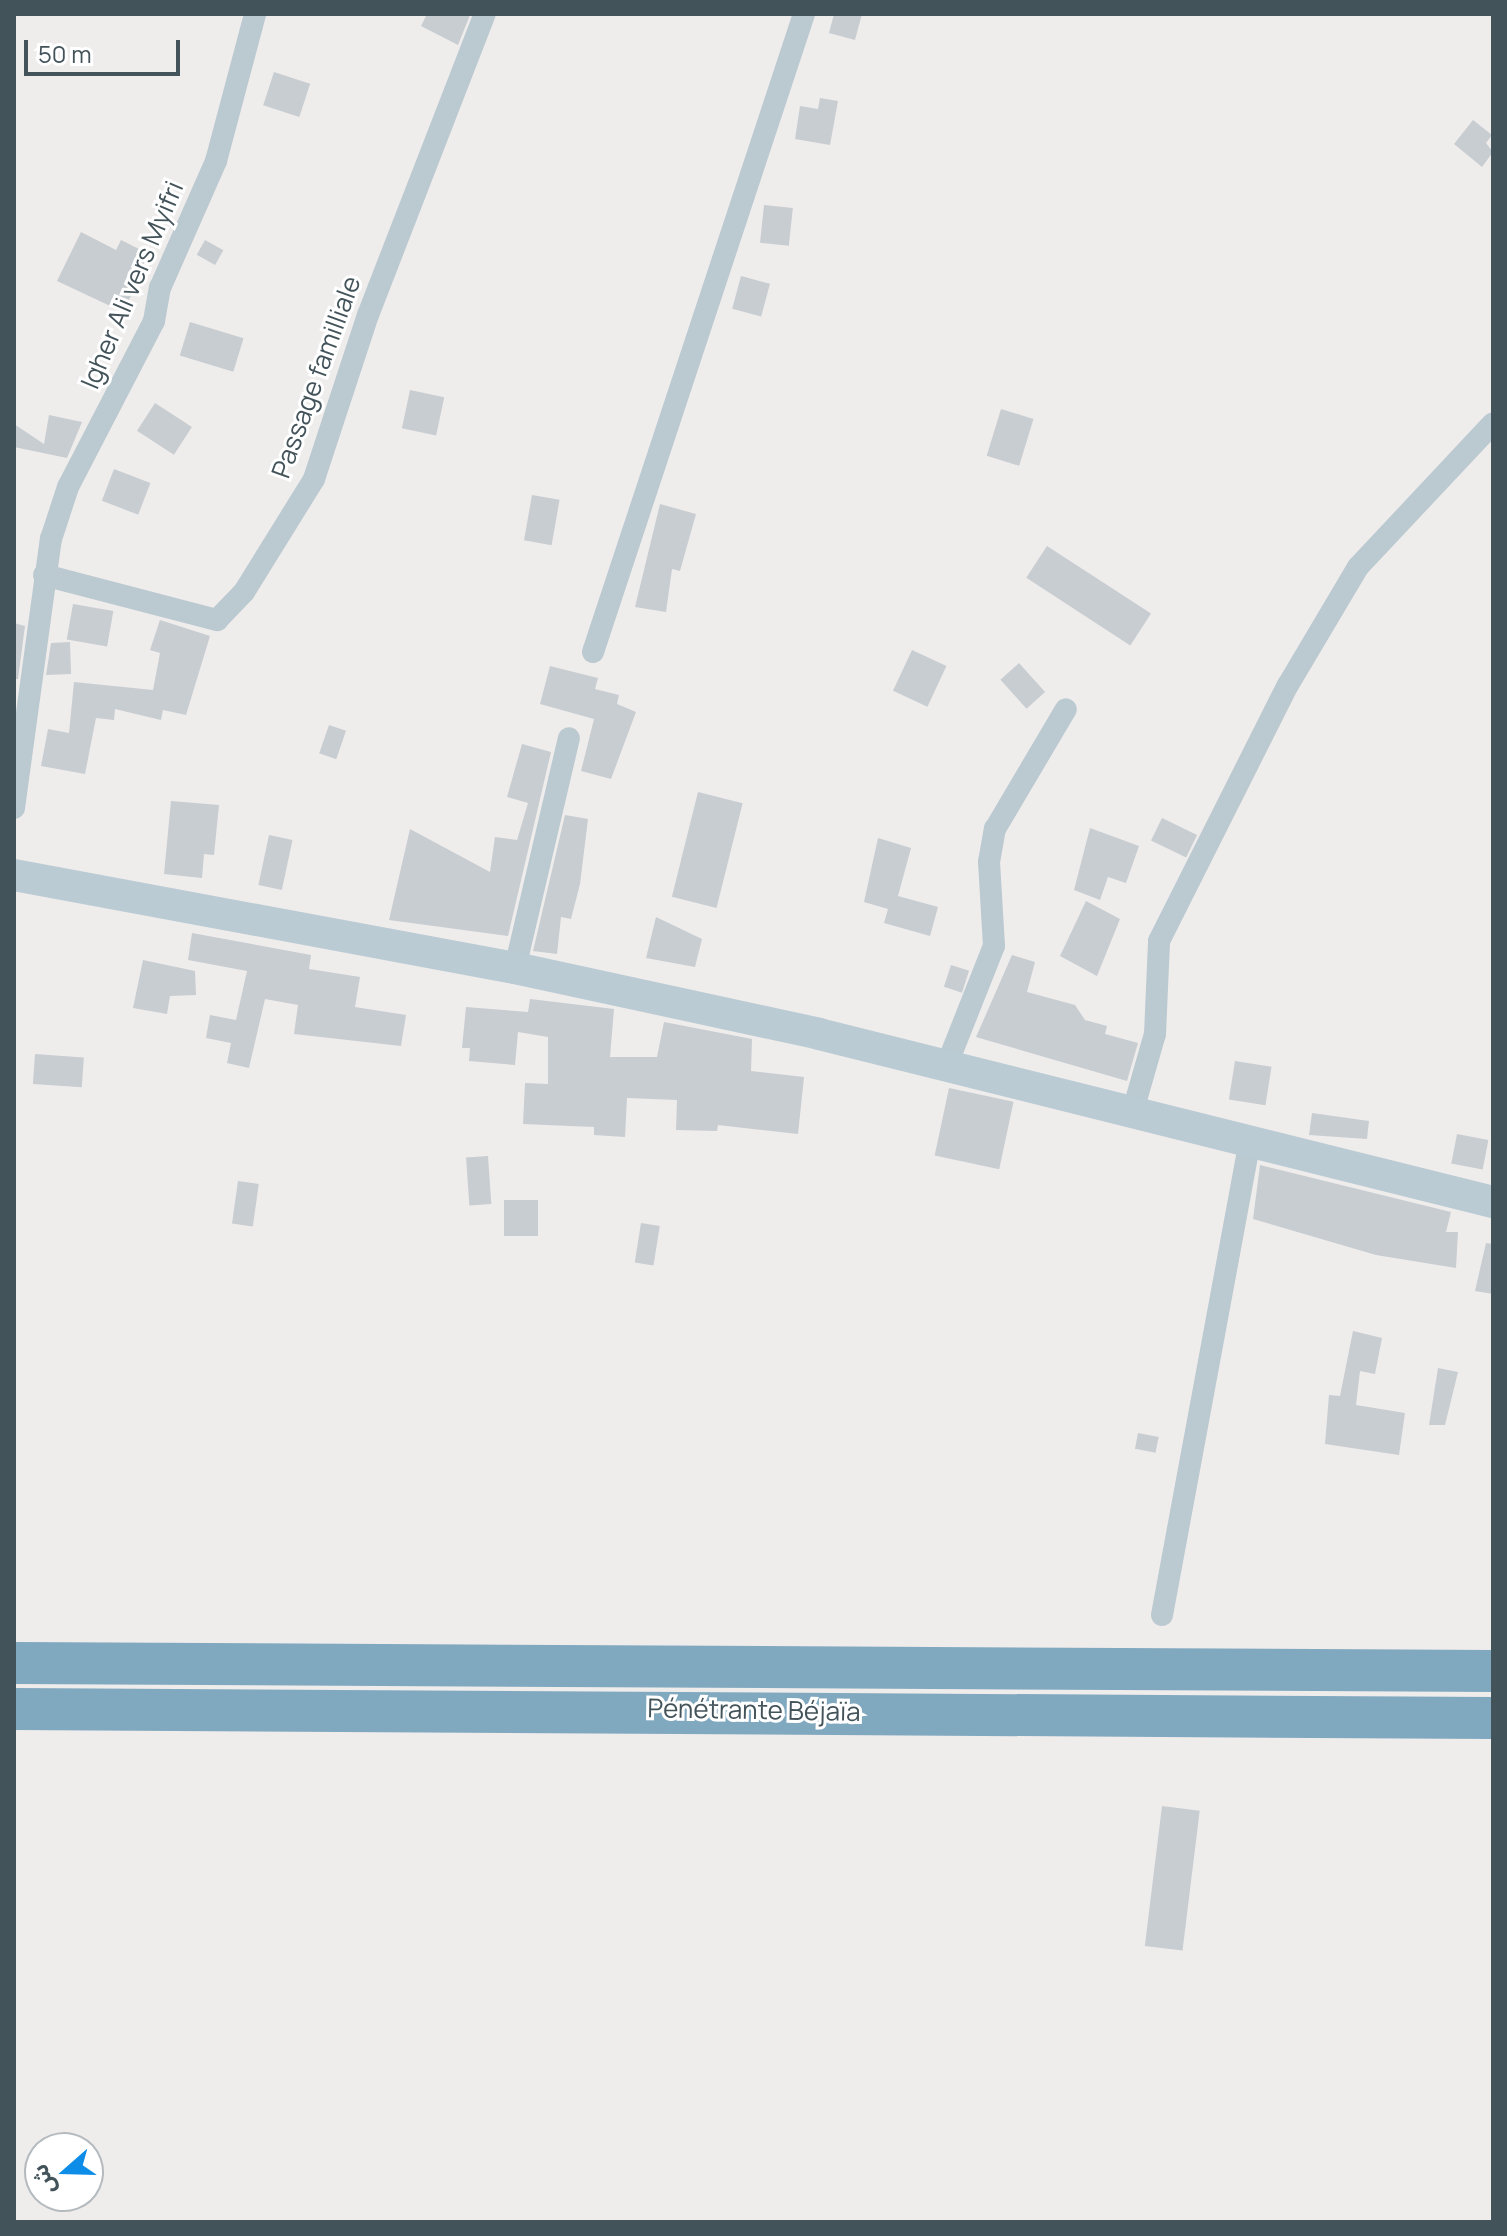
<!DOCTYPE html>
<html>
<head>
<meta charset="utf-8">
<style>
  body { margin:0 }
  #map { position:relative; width:1507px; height:2236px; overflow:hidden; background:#efecec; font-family:Manrope,"Noto Sans Arabic",sans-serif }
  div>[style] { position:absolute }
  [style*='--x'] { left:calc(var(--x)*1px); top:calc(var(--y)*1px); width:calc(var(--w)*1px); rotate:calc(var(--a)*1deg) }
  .building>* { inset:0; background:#c8cdd1; transform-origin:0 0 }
  .street>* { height:22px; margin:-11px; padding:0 11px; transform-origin:11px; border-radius:11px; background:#bbc9d0 }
  .secondary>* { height:32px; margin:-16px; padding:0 16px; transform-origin:16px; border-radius:16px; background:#bbcbd4 }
  .highway>* { height:42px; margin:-21px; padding:0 21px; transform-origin:21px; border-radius:21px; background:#80a8bf }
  span { translate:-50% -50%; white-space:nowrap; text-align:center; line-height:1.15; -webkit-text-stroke:6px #fff; paint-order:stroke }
  .street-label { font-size:26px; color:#43535a }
  .frame { position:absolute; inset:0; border:16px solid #43535a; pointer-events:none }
  .north { position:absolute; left:24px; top:2132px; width:80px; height:80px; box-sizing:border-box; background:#fff; border:2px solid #b4babd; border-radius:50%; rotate:250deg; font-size:22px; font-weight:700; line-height:32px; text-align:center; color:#43535a }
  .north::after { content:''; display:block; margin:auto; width:28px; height:36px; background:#0d8ce8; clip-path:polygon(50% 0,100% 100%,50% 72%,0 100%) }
  .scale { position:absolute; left:24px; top:40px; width:156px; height:36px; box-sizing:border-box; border:4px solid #43535a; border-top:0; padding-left:10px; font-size:24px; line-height:28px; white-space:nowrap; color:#43535a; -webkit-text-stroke:6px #fff; paint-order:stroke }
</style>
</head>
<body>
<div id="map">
  <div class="building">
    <i style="clip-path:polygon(427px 14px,470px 15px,458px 45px,421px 26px)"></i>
    <i style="clip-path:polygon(834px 14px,862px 14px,855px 40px,829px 33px)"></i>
    <i style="left:274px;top:72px;width:38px;height:35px;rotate:18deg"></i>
    <i style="clip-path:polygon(820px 98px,838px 101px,830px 145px,795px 139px,800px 106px,818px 109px)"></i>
    <i style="clip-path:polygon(1473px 120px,1492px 135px,1486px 143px,1493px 152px,1482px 167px,1454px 144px)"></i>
    <i style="left:764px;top:205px;width:29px;height:38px;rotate:6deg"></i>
    <i style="clip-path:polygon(81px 232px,116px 250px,121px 240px,151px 255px,123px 312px,57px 281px)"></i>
    <i style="left:205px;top:240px;width:21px;height:17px;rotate:29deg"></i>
    <i style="left:741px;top:276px;width:30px;height:34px;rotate:15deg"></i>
    <i style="left:190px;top:322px;width:56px;height:35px;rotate:17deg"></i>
    <i style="left:410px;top:390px;width:35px;height:39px;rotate:12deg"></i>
    <i style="left:155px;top:403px;width:44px;height:33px;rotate:33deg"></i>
    <i style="left:1001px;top:409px;width:34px;height:49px;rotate:17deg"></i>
    <i style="clip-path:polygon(49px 415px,82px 422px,67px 458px,14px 447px,14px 424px,44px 444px)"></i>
    <i style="left:114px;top:469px;width:39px;height:34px;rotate:21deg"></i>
    <i style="left:532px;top:495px;width:28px;height:46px;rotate:10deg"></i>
    <i style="clip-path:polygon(660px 504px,696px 514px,680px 571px,672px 569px,666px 612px,635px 607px)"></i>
    <i style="left:1047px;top:546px;width:124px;height:38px;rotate:33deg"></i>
    <i style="left:73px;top:604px;width:41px;height:36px;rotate:10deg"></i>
    <i style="clip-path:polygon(160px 620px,210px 636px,186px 715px,163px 710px,161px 720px,115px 709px,114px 720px,96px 718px,85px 774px,41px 766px,48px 729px,69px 733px,74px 682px,153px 690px,160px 653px,150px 650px)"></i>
    <i style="clip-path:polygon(14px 623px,25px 626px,18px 679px,14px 679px)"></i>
    <i style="clip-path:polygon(70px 642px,71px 674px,46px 675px,51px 643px)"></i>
    <i style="left:912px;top:650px;width:38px;height:45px;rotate:25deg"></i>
    <i style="left:1019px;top:663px;width:39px;height:25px;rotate:48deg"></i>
    <i style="clip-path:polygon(550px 666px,598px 678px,595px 689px,619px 695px,617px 704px,636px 712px,611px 779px,581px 771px,594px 719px,540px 704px)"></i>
    <i style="left:329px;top:725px;width:18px;height:30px;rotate:19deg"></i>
    <i style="clip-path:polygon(522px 744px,551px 752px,508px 936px,389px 920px,410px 829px,490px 872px,495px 837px,517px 840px,528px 803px,507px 797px)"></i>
    <i style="left:698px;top:792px;width:46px;height:108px;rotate:14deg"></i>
    <i style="clip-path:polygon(171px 801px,219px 805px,214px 855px,204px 854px,202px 878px,164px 874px)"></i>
    <i style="clip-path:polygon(565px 815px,588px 819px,580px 884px,571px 919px,561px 917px,557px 954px,533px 951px)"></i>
    <i style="left:1162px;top:818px;width:39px;height:25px;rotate:26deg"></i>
    <i style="clip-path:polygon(1090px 828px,1139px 846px,1126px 883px,1108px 877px,1100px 900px,1074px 890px)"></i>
    <i style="left:269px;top:835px;width:24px;height:51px;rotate:12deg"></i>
    <i style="clip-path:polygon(878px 838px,911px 848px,898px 896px,938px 907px,930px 936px,884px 923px,888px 909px,864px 902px)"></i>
    <i style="clip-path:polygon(1086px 901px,1120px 919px,1097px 976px,1060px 956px)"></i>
    <i style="clip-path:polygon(656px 917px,702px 939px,695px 967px,646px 958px)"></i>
    <i style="clip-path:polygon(192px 933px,311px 955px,309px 969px,360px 977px,355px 1007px,406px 1015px,401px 1046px,294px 1034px,298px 1005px,265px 999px,249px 1068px,227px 1063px,231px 1043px,206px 1038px,210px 1015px,236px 1020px,247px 971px,188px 960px)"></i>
    <i style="clip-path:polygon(1012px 955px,1035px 962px,1027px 992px,1075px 1005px,1085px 1020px,1107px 1026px,1105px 1034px,1138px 1043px,1127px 1081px,976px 1037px)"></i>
    <i style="clip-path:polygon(143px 960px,195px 971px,196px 995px,170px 996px,167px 1014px,133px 1008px)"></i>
    <i style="left:951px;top:965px;width:19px;height:23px;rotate:18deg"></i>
    <i style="clip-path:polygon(530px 999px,614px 1009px,610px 1057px,657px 1057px,664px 1022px,752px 1039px,751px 1071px,804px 1077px,798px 1134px,718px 1125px,717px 1131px,676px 1130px,677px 1100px,627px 1098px,625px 1137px,594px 1135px,594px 1127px,523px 1124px,525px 1083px,548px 1084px,548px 1037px,518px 1032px,515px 1065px,469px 1061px,470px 1048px,462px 1048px,466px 1007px,528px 1012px)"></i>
    <i style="left:35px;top:1054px;width:49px;height:30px;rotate:4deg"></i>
    <i style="left:1235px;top:1061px;width:37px;height:39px;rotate:9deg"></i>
    <i style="left:949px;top:1088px;width:66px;height:69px;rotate:12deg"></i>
    <i style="clip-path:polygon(1312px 1113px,1369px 1121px,1367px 1139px,1309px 1135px)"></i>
    <i style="left:1457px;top:1134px;width:32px;height:30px;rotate:11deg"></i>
    <i style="left:488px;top:1156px;width:48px;height:22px;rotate:86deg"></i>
    <i style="clip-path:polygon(1260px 1165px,1451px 1212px,1446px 1232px,1458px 1232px,1456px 1268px,1376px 1255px,1253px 1219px)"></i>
    <i style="left:238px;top:1181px;width:21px;height:43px;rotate:8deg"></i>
    <i style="left:504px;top:1200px;width:34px;height:36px"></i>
    <i style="left:641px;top:1223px;width:19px;height:40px;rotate:9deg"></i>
    <i style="clip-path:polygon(1486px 1243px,1493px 1244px,1493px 1294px,1475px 1291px)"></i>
    <i style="clip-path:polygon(1353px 1331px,1382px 1338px,1375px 1374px,1360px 1371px,1356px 1405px,1405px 1413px,1399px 1455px,1325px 1444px,1329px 1395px,1340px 1396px)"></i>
    <i style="clip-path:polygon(1438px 1368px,1458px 1372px,1445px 1425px,1429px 1425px)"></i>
    <i style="left:1138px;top:1433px;width:21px;height:16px;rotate:11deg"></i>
    <i style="left:1162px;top:1806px;width:38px;height:141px;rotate:7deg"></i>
  </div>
  <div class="street">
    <i style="--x:44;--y:575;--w:179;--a:14.6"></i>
    <i style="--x:217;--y:620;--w:39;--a:-46"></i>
    <i style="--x:244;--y:592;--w:133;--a:-58.2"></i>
    <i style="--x:314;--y:479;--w:173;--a:-71.8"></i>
    <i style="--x:368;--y:315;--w:323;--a:-68.8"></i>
    <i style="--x:593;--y:652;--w:672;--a:-71.7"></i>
    <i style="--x:14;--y:808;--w:272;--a:-82.2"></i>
    <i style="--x:51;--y:539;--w:55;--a:-71.9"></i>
    <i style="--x:68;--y:487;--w:187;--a:-62.6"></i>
    <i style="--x:154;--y:321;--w:34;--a:-80"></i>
    <i style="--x:160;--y:288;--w:139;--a:-66.2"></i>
    <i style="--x:216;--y:161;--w:152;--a:-75.1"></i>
    <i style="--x:515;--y:968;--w:236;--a:-76.8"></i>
    <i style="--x:946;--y:1067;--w:130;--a:-68.4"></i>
    <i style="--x:994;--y:946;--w:84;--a:-93.4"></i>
    <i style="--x:989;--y:862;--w:34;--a:-80"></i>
    <i style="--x:995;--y:829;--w:139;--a:-59.4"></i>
    <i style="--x:1132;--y:1114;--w:83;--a:-74"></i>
    <i style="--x:1155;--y:1034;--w:93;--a:-87.5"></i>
    <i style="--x:1159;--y:941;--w:287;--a:-63.3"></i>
    <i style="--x:1288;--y:685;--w:137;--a:-59.3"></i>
    <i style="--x:1358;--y:567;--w:197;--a:-46.8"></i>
    <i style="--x:1162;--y:1615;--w:481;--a:-79.5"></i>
  </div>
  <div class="secondary">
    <i style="--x:14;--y:875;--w:510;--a:10.52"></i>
    <i style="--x:515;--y:968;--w:311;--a:12.2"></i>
    <i style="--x:819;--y:1034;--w:695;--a:14"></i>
  </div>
  <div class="highway">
    <i style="--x:14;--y:1663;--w:1479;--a:0.31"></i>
    <i style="--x:14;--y:1709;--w:1479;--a:0.35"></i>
  </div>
  <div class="street-label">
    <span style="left:132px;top:285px;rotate:-67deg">Igher Ali vers Myifri</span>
    <span style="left:316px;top:377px;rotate:-70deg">Passage familliale</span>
    <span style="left:754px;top:1710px;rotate:1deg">Pénétrante Béjaïa</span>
  </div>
  <div class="frame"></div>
  <div class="north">ش</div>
  <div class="scale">50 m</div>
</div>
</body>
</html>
